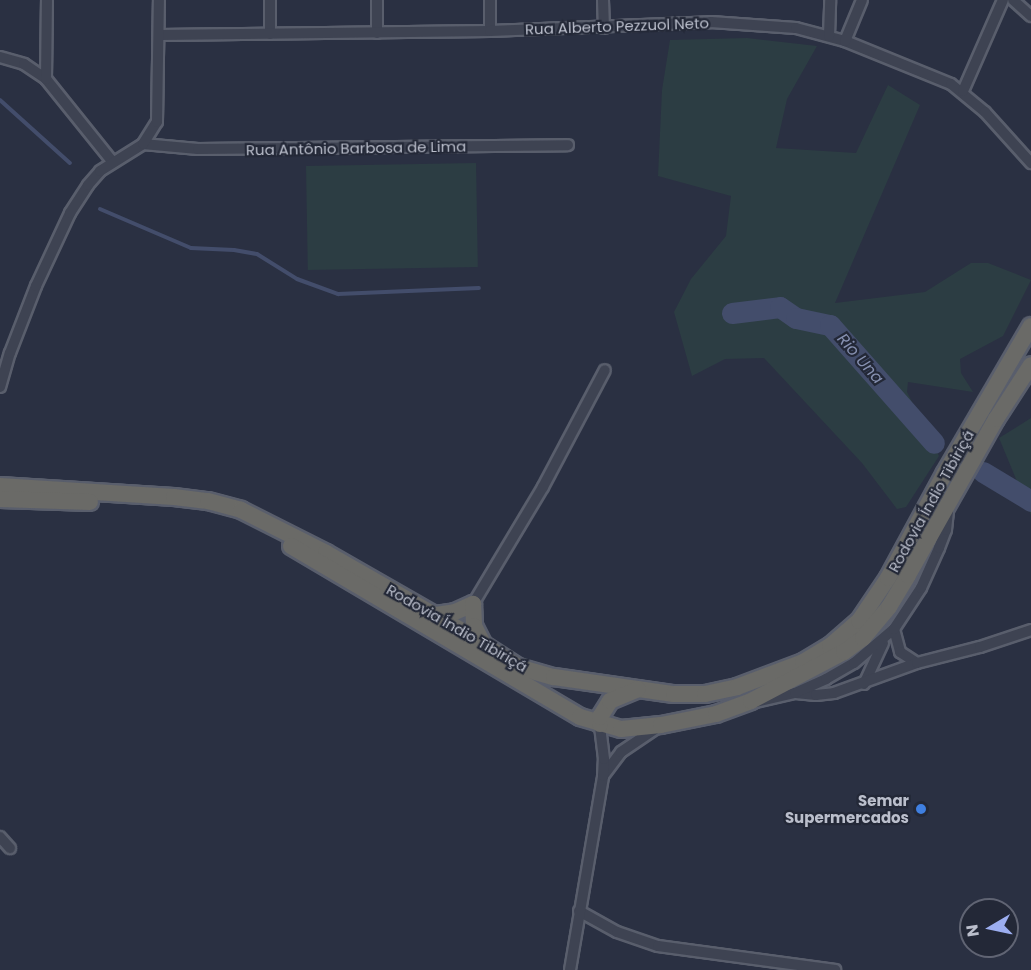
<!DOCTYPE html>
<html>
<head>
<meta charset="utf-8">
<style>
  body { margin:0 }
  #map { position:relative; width:1031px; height:970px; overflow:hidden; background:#2a3042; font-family:Poppins,sans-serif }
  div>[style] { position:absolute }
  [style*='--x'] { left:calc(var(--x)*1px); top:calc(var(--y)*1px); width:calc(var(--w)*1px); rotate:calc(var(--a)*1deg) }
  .green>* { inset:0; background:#2c3d43; transform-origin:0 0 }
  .stream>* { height:4px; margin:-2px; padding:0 2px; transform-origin:2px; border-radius:2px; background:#434d6b }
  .river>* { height:21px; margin:-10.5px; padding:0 10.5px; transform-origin:10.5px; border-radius:10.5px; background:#434d6b }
  .roads { filter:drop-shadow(2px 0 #595e6c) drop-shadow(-2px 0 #595e6c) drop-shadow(0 2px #595e6c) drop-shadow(0 -2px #595e6c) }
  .minor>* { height:10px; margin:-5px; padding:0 5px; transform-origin:5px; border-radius:5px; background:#3e4352 }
  .trunk>* { height:16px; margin:-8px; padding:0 8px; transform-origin:8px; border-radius:8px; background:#6a6a67 }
  .dots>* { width:16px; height:16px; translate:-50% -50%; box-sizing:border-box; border:3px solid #232837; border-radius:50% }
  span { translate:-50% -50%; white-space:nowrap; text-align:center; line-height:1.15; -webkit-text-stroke:4.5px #232837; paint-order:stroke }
  .street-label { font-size:15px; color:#bbbfcc }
  .poi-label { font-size:15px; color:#bbbfcc; font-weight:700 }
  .right { translate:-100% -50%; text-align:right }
  .water-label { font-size:16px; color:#8690b0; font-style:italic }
  .north { position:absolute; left:959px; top:898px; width:60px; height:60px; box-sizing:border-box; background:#232837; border:2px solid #606473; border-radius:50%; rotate:261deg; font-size:16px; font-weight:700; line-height:24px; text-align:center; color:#bbbfcc }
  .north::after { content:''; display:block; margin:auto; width:21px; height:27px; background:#9caef0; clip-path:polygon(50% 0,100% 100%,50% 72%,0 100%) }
</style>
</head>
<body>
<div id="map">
  <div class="green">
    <i style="clip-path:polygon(747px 38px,817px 46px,787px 99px,776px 148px,856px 153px,888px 85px,920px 105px,835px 303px,925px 292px,971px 263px,988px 263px,1031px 280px,1003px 336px,960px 359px,961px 373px,973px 392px,908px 382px,907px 392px,939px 456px,906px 507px,897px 509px,862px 463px,764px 358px,725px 359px,692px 376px,674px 312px,691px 279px,726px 236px,731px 196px,658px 176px,662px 90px,670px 40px)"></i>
    <i style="left:476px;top:163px;width:104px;height:170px;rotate:89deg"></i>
    <i style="clip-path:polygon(1031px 418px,1031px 515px,999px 438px)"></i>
  </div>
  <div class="stream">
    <i style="--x:0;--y:100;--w:94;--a:42"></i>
    <i style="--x:100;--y:209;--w:99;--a:23.2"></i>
    <i style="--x:191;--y:248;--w:43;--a:2.7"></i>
    <i style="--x:234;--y:250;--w:23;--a:10"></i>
    <i style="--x:257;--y:254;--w:47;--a:32"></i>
    <i style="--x:297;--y:279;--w:44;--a:20.1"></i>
    <i style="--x:338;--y:294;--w:141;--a:-2.4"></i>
  </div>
  <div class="river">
    <i style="--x:732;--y:313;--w:48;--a:-7.1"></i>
    <i style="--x:780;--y:307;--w:19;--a:35"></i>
    <i style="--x:796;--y:318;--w:35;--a:12"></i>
    <i style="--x:830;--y:325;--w:157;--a:48.6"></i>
    <i style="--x:983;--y:472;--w:56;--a:31.1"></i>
  </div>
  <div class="roads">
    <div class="minor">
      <i style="--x:270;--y:0;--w:34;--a:90"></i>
      <i style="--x:377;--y:0;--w:33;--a:90"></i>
      <i style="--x:490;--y:0;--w:31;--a:90"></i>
      <i style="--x:603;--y:0;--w:28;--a:88"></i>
      <i style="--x:1013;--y:0;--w:24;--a:42"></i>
      <i style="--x:160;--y:35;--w:330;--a:-0.7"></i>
      <i style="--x:490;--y:31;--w:221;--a:-2.3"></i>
      <i style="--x:711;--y:22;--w:85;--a:4"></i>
      <i style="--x:796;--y:28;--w:51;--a:14.9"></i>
      <i style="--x:845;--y:41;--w:114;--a:22.1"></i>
      <i style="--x:951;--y:84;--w:44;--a:39.5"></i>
      <i style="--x:985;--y:112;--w:69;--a:48"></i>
      <i style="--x:829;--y:36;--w:36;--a:-88"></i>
      <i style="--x:845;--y:41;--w:44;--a:-67.5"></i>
      <i style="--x:0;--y:57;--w:25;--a:16"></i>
      <i style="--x:24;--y:64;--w:27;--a:34"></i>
      <i style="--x:46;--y:79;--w:105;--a:51.2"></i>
      <i style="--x:46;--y:79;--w:79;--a:-89.3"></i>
      <i style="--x:963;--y:91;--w:99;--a:-66.3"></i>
      <i style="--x:143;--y:144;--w:55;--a:5.2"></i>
      <i style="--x:198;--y:149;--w:370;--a:-0.6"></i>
      <i style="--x:0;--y:387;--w:35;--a:-74"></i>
      <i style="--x:10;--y:353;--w:72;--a:-68.8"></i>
      <i style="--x:36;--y:286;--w:81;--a:-65"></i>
      <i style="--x:70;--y:213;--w:33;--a:-57"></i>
      <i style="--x:88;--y:185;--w:18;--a:-49"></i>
      <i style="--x:100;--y:171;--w:51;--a:-32.1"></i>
      <i style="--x:143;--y:144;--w:26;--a:-58"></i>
      <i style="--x:157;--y:122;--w:122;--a:-89.1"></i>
      <i style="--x:473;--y:604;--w:136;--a:-59.1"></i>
      <i style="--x:543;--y:487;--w:132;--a:-62.1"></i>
      <i style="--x:894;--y:629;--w:24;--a:75"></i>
      <i style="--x:900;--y:652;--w:20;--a:33"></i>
      <i style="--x:864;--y:684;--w:45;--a:-65.1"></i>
      <i style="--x:796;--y:693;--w:20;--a:6"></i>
      <i style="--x:816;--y:695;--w:18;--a:-6"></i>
      <i style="--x:834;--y:693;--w:88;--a:-19.9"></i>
      <i style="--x:917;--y:663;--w:65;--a:-14.3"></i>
      <i style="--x:980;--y:647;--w:54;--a:-18.4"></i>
      <i style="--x:756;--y:702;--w:40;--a:-13"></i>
      <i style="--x:795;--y:693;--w:34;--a:-24"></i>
      <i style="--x:826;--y:679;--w:32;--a:-30"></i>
      <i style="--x:854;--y:663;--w:52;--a:-40.4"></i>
      <i style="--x:894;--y:629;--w:49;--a:-56.6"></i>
      <i style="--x:921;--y:588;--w:44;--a:-65.8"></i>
      <i style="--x:939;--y:548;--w:19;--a:-69"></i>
      <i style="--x:946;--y:530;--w:19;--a:-84"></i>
      <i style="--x:603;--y:776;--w:30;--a:-53"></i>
      <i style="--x:621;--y:752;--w:45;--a:-34"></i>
      <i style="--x:0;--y:837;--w:15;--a:48"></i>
      <i style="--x:579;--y:911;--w:43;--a:28.9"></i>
      <i style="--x:617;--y:932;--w:43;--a:18.9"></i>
      <i style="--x:658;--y:946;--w:179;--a:7.7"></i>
      <i style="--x:570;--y:970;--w:197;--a:-80.3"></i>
      <i style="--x:603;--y:776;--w:17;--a:-87"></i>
      <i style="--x:604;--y:759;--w:35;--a:-97"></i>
    </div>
    <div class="trunk">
      <i style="--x:0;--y:486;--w:174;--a:3.6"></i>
      <i style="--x:174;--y:497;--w:34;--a:7"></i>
      <i style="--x:208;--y:501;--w:34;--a:15"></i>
      <i style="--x:241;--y:510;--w:95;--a:26.8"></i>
      <i style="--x:326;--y:553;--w:159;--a:29.8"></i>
      <i style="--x:464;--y:632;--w:64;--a:32.9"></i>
      <i style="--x:518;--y:667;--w:37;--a:16"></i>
      <i style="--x:554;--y:677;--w:121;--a:8.1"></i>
      <i style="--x:674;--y:694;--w:31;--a:0"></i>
      <i style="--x:705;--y:694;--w:33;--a:-12"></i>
      <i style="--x:737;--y:687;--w:71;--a:-20.7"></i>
      <i style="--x:803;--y:662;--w:31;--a:-31"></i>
      <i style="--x:830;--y:646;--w:38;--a:-41"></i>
      <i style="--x:859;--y:621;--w:52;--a:-56"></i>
      <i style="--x:888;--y:578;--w:119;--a:-61.5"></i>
      <i style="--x:945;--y:473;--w:170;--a:-59.7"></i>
      <i style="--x:0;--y:499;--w:90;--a:1.9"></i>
      <i style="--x:291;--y:546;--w:336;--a:30.6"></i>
      <i style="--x:580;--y:717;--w:43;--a:16.3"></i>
      <i style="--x:621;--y:729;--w:40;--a:-5.7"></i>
      <i style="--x:661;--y:725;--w:56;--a:-11.3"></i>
      <i style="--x:716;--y:714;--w:37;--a:-20"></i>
      <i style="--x:751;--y:701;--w:105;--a:-27.8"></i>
      <i style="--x:844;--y:652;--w:24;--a:-36"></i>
      <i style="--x:863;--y:638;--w:40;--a:-50"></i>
      <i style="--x:889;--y:607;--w:37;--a:-59"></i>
      <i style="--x:908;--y:575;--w:179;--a:-60.6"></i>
      <i style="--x:996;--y:419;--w:64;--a:-57.1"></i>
      <i style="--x:436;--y:615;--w:19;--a:-9"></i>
      <i style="--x:455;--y:612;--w:20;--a:-24"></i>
      <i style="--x:473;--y:604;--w:22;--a:87"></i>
      <i style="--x:474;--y:626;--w:20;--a:63"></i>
      <i style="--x:600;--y:724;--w:7;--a:-90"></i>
      <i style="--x:600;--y:717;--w:19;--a:-58"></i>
      <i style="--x:610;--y:701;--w:30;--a:-23"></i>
    </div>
  </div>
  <div class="dots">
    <i style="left:921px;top:809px;background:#3f7fe0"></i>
  </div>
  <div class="street-label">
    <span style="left:617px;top:26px;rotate:-2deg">Rua Alberto Pezzuol Neto</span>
    <span style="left:356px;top:148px;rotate:-1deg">Rua Antônio Barbosa de Lima</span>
    <span style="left:931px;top:501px;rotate:-61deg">Rodovia Índio Tibiriçá</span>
    <span style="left:457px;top:628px;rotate:30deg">Rodovia Índio Tibiriçá</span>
  </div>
  <div class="poi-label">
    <span class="right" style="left:909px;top:809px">Semar<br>Supermercados</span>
  </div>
  <div class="water-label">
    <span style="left:860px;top:359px;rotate:49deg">Rio Una</span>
  </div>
  <div class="north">N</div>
</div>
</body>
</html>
